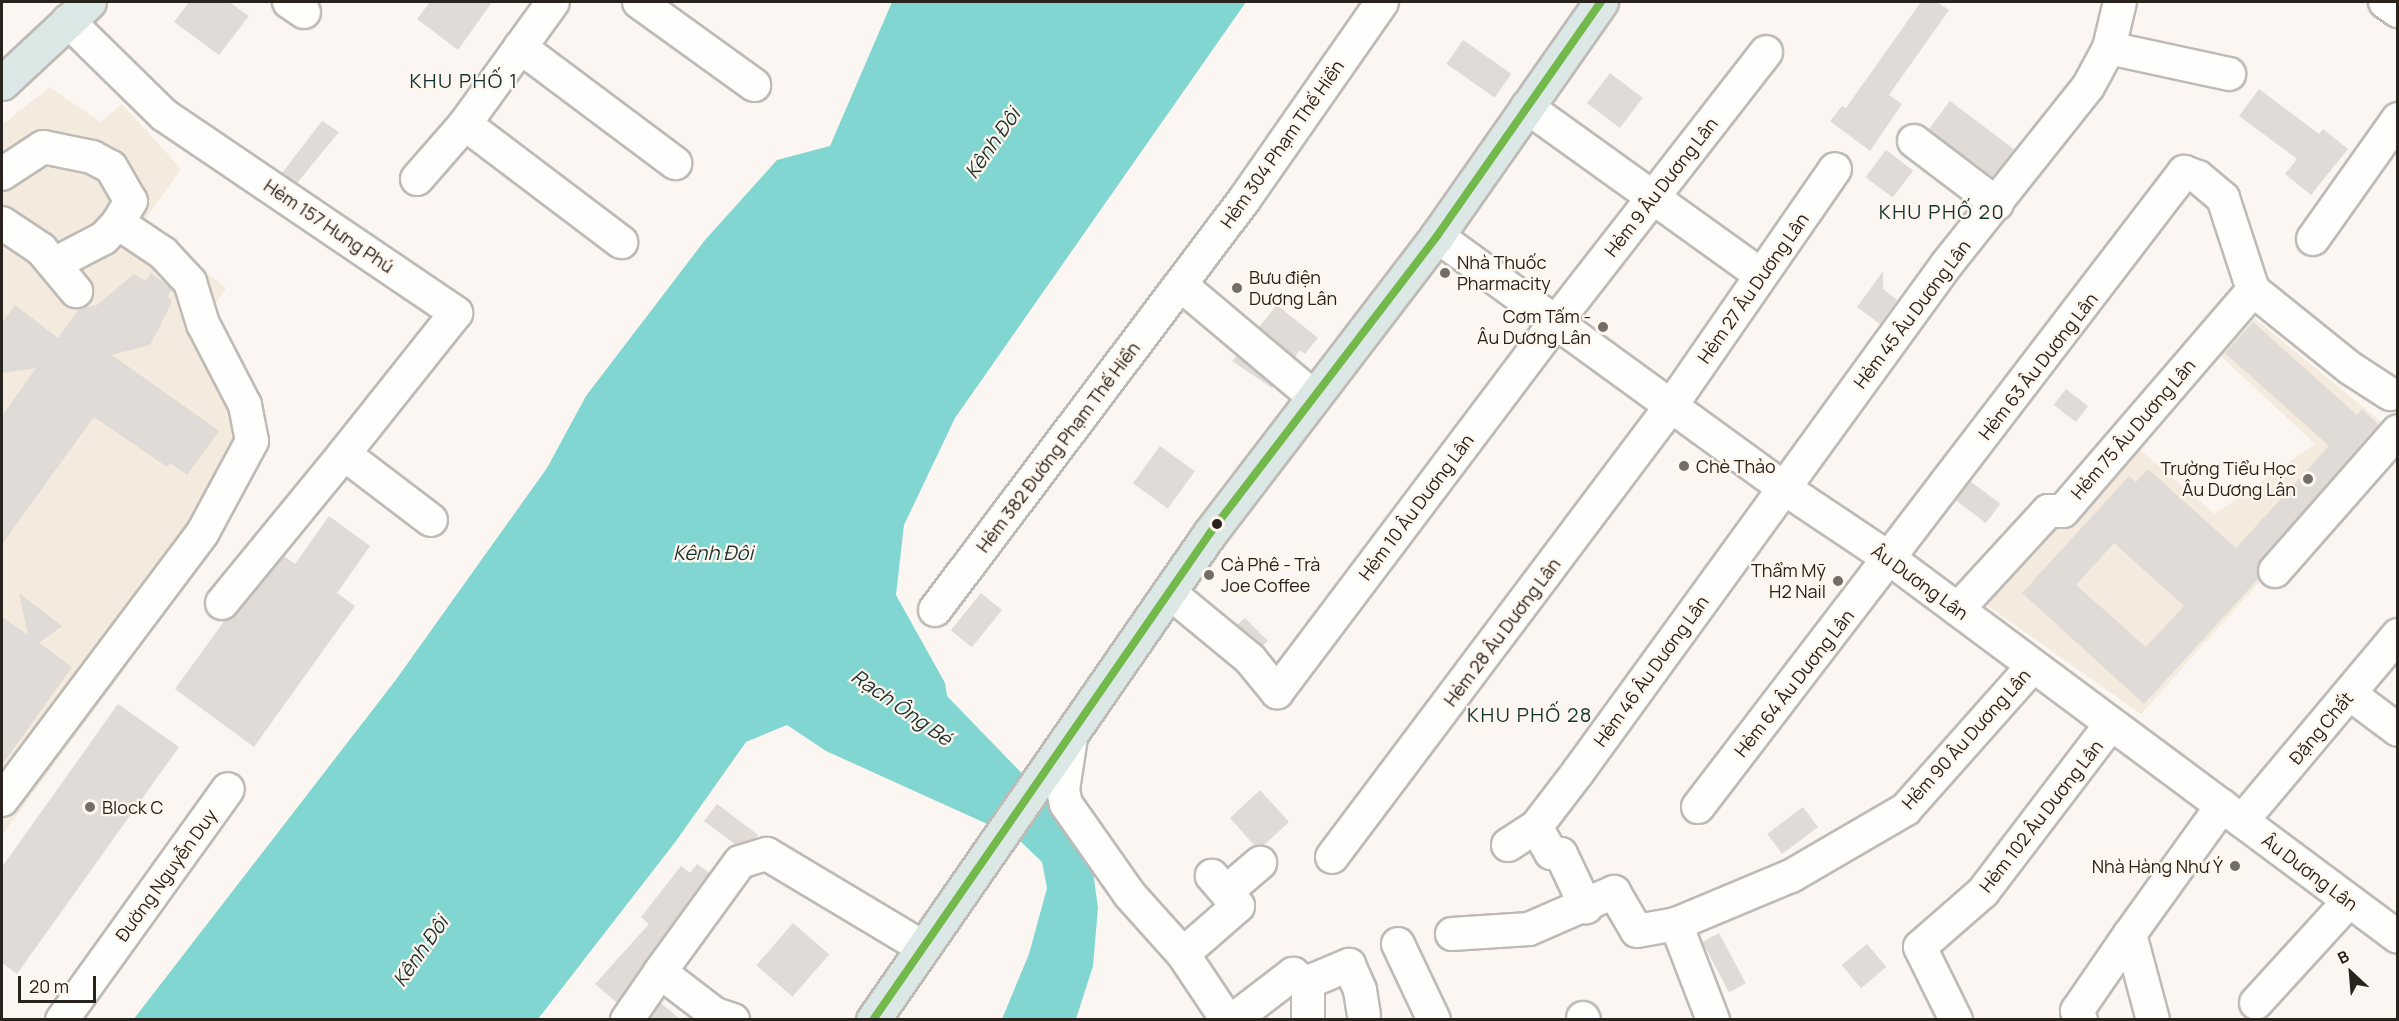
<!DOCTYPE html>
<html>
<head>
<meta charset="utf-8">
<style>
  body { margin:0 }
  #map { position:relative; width:2399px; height:1021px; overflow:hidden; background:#fbf6f1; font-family:Manrope,sans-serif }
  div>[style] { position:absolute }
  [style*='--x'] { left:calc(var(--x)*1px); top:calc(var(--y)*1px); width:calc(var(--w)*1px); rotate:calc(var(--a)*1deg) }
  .built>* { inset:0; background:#f4eade }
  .water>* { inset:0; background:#82d6d2 }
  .building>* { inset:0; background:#e0dbd6; transform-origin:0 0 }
  .roads { filter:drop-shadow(2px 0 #bebab5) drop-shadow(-2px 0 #bebab5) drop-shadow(0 2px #bebab5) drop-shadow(0 -2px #bebab5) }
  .minor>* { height:32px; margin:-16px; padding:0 16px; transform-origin:16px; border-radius:16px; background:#fefefd }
  .major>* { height:33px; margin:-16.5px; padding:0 16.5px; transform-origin:16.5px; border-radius:16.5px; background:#dce8e6 }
  .bus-1>* { height:8px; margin:-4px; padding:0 4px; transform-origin:4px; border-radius:4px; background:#72b84b }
  .dots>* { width:16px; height:16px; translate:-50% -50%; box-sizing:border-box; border:3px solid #fff6ed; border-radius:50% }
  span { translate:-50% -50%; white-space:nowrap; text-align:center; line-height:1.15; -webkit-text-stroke:4.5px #fff6ed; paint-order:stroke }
  .street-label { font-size:18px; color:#28231d }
  .poi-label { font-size:18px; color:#28231d }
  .left { translate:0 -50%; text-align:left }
  .right { translate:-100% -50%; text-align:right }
  .neighbourhood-label { font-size:20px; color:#113433; letter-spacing:1.5px }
  .water-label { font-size:20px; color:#1d3332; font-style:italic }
  .frame { position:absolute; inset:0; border:3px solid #28231d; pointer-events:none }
  .north { position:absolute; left:2321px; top:943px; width:60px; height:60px; -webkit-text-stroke:4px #fff6ed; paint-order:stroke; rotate:334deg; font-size:16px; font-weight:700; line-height:24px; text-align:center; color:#28231d }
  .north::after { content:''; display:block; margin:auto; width:21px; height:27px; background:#28231d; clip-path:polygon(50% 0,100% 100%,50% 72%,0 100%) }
  .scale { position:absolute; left:18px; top:976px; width:78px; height:27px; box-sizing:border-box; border:3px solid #28231d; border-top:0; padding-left:8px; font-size:18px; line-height:21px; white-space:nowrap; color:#28231d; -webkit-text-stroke:4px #fff6ed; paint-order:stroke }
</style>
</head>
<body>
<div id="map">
  <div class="built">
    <i style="clip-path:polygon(50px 87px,100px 122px,122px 104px,181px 169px,143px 223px,226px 288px,207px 317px,264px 407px,265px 451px,124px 670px,2px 835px,2px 125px)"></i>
    <i style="clip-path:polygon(2244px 310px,2394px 432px,2141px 714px,1978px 599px,2132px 443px,2215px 514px,2315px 444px,2212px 348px)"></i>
  </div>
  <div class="water">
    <i style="clip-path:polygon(892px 2px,1246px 2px,955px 418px,904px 525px,896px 595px,945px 683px,947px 696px,1067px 820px,1092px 864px,1098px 908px,1093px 966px,1076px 1019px,1002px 1019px,1029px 954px,1047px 888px,1042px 862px,1016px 837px,826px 751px,787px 725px,746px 742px,676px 841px,538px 1019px,133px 1020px,395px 681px,547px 468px,586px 396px,705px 240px,777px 160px,830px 146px)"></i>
  </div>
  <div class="building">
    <i style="clip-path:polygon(189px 2px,229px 2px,249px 16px,219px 55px,174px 22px)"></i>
    <i style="clip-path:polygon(430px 2px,492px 2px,458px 50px,417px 19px)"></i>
    <i style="clip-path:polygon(1921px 2px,1937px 2px,1949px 10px,1889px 95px,1902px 104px,1870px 151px,1830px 121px,1842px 106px,1846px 108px)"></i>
    <i style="left:1463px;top:40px;width:59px;height:29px;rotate:35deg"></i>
    <i style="left:1610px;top:73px;width:41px;height:38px;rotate:37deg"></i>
    <i style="clip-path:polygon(2259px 89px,2319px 134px,2323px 129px,2348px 149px,2311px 195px,2285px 174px,2297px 159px,2239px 116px)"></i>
    <i style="left:1950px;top:101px;width:81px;height:35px;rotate:37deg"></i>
    <i style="clip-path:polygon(322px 121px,339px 132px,297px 183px,282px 173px)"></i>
    <i style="left:1886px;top:150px;width:34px;height:34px;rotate:37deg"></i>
    <i style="clip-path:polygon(1883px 271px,1883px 289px,1897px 300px,1880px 324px,1857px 307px)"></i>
    <i style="clip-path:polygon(151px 273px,172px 289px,168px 296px,172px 302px,150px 345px,112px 355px,219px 431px,187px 475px,170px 463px,167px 467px,94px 417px,2px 544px,2px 416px,36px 368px,2px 373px,2px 323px,15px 305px,58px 338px,79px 309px,97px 305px,134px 274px,146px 281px)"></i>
    <i style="clip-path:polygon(1277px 305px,1318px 338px,1305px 354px,1300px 350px,1295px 357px,1259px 327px)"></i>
    <i style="clip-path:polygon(evenodd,2253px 322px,2357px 415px,2362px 409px,2379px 425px,2261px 559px,2259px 578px,2144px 704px,2022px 593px,2129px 476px,2136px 482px,2148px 469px,2236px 548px,2329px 446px,2225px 353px,2253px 322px,2114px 543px,2184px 606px,2146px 647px,2076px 585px,2114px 543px)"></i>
    <i style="clip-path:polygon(1237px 355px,1273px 386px,1272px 388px,1232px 361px)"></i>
    <i style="left:2066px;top:389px;width:28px;height:20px;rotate:38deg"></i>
    <i style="left:1160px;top:446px;width:43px;height:46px;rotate:36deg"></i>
    <i style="left:1970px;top:481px;width:38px;height:24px;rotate:37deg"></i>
    <i style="clip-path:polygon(329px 516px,370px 546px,337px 593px,355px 606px,254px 747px,175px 689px,225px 620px,236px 614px,284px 556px,295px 564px)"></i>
    <i style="clip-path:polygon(19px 593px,62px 626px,39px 643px,72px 667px,2px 765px,2px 617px,28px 635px)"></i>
    <i style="left:981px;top:593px;width:27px;height:48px;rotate:39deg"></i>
    <i style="clip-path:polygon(1245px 618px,1268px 641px,1262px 646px,1237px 625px)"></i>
    <i style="clip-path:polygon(118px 704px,179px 747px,17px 974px,2px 963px,2px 867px)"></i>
    <i style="clip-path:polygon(1260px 790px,1289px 822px,1263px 846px,1255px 846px,1230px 818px)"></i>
    <i style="clip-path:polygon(717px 804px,758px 835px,755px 839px,736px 845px,704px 821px)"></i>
    <i style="left:1803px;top:807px;width:25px;height:45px;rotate:53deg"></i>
    <i style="clip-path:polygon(697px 864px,710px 873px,617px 1003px,595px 984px,649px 924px,641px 917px,681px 866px,690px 873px)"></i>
    <i style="left:793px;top:923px;width:48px;height:56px;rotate:41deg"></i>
    <i style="left:1719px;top:933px;width:57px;height:19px;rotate:62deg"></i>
    <i style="left:1867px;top:944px;width:30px;height:33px;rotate:50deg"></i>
    <i style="clip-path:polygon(661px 1003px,681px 1020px,649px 1020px)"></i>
  </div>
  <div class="roads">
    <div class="minor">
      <i style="--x:289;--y:2;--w:18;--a:34"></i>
      <i style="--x:639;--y:2;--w:142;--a:35.8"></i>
      <i style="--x:2385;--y:2;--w:16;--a:35"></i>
      <i style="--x:68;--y:21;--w:134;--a:44.4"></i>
      <i style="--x:164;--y:115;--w:353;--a:34.1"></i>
      <i style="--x:456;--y:313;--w:180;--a:128.5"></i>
      <i style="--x:344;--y:454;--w:109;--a:37.2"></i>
      <i style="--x:520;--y:47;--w:194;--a:36.8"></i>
      <i style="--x:2109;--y:48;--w:123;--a:12.2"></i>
      <i style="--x:1527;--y:107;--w:288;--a:35.7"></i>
      <i style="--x:465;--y:124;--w:196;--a:37.1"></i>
      <i style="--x:1914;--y:141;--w:104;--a:37.2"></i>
      <i style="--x:2;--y:174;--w:49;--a:-33.4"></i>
      <i style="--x:43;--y:147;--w:50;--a:11.5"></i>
      <i style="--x:92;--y:157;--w:21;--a:28"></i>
      <i style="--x:111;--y:167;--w:39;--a:60"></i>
      <i style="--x:131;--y:201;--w:26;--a:121"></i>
      <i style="--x:118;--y:223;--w:21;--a:133"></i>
      <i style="--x:104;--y:238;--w:54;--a:152.5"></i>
      <i style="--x:417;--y:179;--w:73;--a:-48.9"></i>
      <i style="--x:465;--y:124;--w:150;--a:-54.2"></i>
      <i style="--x:2;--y:223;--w:47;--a:33.7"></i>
      <i style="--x:41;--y:249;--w:55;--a:50.2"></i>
      <i style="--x:1437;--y:236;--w:429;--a:36"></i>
      <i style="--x:1784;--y:488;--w:128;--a:33.8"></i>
      <i style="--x:1890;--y:559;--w:633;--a:36.65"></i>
      <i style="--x:2313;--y:239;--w:147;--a:-54.7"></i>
      <i style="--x:1181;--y:285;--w:174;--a:40.1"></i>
      <i style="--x:2275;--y:571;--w:186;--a:-48.7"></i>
      <i style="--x:1170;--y:593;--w:104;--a:39.5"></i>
      <i style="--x:1250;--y:659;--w:43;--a:50.7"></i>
      <i style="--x:1277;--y:692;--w:463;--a:-53"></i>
      <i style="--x:1556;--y:322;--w:342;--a:-52.1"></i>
      <i style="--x:222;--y:603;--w:193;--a:-50.7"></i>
      <i style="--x:1958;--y:609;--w:133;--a:-47.4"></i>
      <i style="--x:2048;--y:511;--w:15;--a:0"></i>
      <i style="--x:2063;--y:511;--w:291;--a:-49.3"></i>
      <i style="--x:935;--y:610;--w:513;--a:-53"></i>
      <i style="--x:1244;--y:200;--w:241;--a:-55.1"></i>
      <i style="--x:2350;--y:694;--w:60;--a:36.9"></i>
      <i style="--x:1071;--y:737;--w:54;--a:98.6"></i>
      <i style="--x:1063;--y:790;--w:14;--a:78"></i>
      <i style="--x:1066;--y:804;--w:111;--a:54.9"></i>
      <i style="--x:1130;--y:895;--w:79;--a:48.1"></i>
      <i style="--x:1183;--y:954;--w:79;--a:56.3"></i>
      <i style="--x:2;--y:800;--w:335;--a:-53.1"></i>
      <i style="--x:203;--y:532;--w:103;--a:-61.7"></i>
      <i style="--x:252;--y:441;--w:37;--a:-101"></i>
      <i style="--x:245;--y:405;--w:91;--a:-117.4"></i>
      <i style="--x:203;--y:324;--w:44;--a:-107.2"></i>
      <i style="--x:190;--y:282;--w:40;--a:-133"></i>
      <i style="--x:163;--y:253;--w:54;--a:-146.3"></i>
      <i style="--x:1698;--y:807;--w:800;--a:-52.57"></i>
      <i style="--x:2184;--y:172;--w:15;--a:20"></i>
      <i style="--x:2198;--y:177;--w:33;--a:40"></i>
      <i style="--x:2223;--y:198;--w:97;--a:71.9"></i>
      <i style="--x:2253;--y:290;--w:124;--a:38.8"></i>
      <i style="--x:2350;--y:368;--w:48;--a:33"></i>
      <i style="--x:2242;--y:821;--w:243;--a:-50"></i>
      <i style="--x:1536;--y:827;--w:30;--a:60"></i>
      <i style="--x:1551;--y:853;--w:10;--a:6"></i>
      <i style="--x:1561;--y:854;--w:59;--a:64.7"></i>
      <i style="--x:1508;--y:845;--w:33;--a:-33"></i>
      <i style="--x:1536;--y:827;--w:69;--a:-52.6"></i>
      <i style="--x:1578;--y:772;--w:628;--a:-54.01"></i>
      <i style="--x:1947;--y:264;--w:226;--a:-51.5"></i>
      <i style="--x:2088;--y:87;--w:44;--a:-61.7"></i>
      <i style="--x:2109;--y:48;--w:47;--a:-76.6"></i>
      <i style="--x:1332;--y:857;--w:564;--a:-53.07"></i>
      <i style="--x:1671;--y:406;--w:288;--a:-55.3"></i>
      <i style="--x:1226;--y:892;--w:45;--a:-40.5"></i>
      <i style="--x:1676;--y:924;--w:103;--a:68.9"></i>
      <i style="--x:1452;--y:934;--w:77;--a:-3.7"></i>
      <i style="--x:1529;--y:929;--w:93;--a:-23.5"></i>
      <i style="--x:1614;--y:892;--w:45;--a:59.5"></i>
      <i style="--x:1637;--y:931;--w:40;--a:-10"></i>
      <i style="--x:1676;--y:924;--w:125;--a:-22.7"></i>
      <i style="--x:1791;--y:876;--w:133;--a:-30.2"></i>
      <i style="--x:1906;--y:809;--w:191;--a:-48.4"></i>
      <i style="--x:1398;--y:944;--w:84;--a:64.7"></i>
      <i style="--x:1183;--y:954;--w:73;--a:-41.1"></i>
      <i style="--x:1238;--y:906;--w:40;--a:-131"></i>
      <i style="--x:660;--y:972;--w:136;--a:-54"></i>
      <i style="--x:740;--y:862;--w:28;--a:-17"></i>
      <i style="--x:767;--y:854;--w:183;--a:30.9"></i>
      <i style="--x:1306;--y:983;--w:47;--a:-22.7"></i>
      <i style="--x:1349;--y:965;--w:27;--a:66"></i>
      <i style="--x:1360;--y:990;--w:25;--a:81"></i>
      <i style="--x:2256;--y:1003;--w:138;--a:-47.6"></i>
      <i style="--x:1583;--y:1018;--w:2;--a:63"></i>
      <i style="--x:62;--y:1020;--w:284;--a:-54.3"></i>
      <i style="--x:627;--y:1020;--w:58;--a:-55.5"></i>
      <i style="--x:660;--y:972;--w:69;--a:37.4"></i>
      <i style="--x:715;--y:1014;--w:19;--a:18"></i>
      <i style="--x:1233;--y:1020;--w:76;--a:-37.5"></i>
      <i style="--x:1293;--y:974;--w:19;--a:36"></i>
      <i style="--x:1308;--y:985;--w:35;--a:90"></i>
      <i style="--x:1956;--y:1020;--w:81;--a:-116.3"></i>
      <i style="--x:1920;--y:947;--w:84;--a:-41.1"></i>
      <i style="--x:1983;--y:892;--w:211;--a:-52.7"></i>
      <i style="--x:2081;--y:1020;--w:10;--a:-114"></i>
      <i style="--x:2077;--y:1011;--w:93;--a:-55.5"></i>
      <i style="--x:2153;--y:1020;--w:89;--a:-105"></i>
      <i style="--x:2130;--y:934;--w:158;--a:-54.3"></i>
    </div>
    <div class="major">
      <i style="--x:2;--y:83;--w:119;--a:-43"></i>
      <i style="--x:873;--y:1020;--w:592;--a:-55.32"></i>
      <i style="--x:1210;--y:533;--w:374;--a:-52.6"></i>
      <i style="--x:1437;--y:236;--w:286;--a:-55"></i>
    </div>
  </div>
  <div class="bus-1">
    <i style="--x:873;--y:1020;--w:592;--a:-55.32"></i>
    <i style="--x:1210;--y:533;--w:374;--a:-52.6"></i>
    <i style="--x:1437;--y:236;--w:286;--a:-55"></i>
  </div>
  <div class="dots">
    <i style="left:1445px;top:273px;background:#726d67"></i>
    <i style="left:1237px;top:288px;background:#726d67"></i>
    <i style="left:1603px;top:327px;background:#726d67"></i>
    <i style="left:1684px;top:466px;background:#726d67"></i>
    <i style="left:2308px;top:479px;background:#726d67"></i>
    <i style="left:1217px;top:524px;background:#28231d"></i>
    <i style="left:1209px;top:575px;background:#726d67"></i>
    <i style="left:1838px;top:581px;background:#726d67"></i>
    <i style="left:90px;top:807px;background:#726d67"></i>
    <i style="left:2235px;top:866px;background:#726d67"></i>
  </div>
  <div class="street-label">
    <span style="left:1282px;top:144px;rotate:-55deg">Hẻm 304 Phạm Thế Hiển</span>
    <span style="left:1661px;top:187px;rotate:-52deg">Hẻm 9 Âu Dương Lân</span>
    <span style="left:329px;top:226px;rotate:34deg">Hẻm 157 Hưng Phú</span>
    <span style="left:1753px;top:288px;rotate:-55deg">Hẻm 27 Âu Dương Lân</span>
    <span style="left:1912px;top:314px;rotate:-53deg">Hẻm 45 Âu Dương Lân</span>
    <span style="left:2038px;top:366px;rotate:-52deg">Hẻm 63 Âu Dương Lân</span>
    <span style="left:2133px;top:429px;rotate:-49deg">Hẻm 75 Âu Dương Lân</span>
    <span style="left:1058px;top:447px;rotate:-53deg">Hẻm 382 Đường Phạm Thế Hiển</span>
    <span style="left:1416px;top:507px;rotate:-53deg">Hẻm 10 Âu Dương Lân</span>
    <span style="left:1920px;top:582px;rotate:36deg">Âu Dương Lân</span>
    <span style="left:1502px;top:632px;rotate:-53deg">Hẻm 28 Âu Dương Lân</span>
    <span style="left:1651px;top:671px;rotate:-54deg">Hẻm 46 Âu Dương Lân</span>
    <span style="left:1794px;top:683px;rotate:-52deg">Hẻm 64 Âu Dương Lân</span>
    <span style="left:2321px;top:728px;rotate:-50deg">Đặng Chất</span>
    <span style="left:1966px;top:739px;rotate:-48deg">Hẻm 90 Âu Dương Lân</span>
    <span style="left:2041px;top:816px;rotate:-52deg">Hẻm 102 Âu Dương Lân</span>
    <span style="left:2310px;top:872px;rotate:37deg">Âu Dương Lân</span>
    <span style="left:166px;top:875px;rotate:-54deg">Đường Nguyễn Duy</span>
  </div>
  <div class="poi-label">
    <span class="left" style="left:1457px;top:273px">Nhà Thuốc<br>Pharmacity</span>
    <span class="left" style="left:1249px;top:288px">Bưu điện<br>Dương Lân</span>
    <span class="right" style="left:1591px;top:327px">Cơm Tấm -<br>Âu Dương Lân</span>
    <span class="left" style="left:1696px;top:466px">Chè Thảo</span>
    <span class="right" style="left:2296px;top:479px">Trường Tiểu Học<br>Âu Dương Lân</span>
    <span class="left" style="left:1221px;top:575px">Cà Phê - Trà<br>Joe Coffee</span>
    <span class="right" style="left:1826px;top:581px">Thẩm Mỹ<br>H2 Nail</span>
    <span class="left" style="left:102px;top:807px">Block C</span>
    <span class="right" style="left:2223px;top:866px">Nhà Hàng Như Ý</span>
  </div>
  <div class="neighbourhood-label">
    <span style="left:464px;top:80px">KHU PHỐ 1</span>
    <span style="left:1942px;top:211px">KHU PHỐ 20</span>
    <span style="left:1530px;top:714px">KHU PHỐ 28</span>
  </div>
  <div class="water-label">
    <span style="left:992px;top:143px;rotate:-55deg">Kênh Đôi</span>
    <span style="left:713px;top:552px">Kênh Đôi</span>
    <span style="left:902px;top:707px;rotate:35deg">Rạch Ông Bé</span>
    <span style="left:420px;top:951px;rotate:-55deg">Kênh Đôi</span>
  </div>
  <div class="frame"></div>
  <div class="north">B</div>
  <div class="scale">20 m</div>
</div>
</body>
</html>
